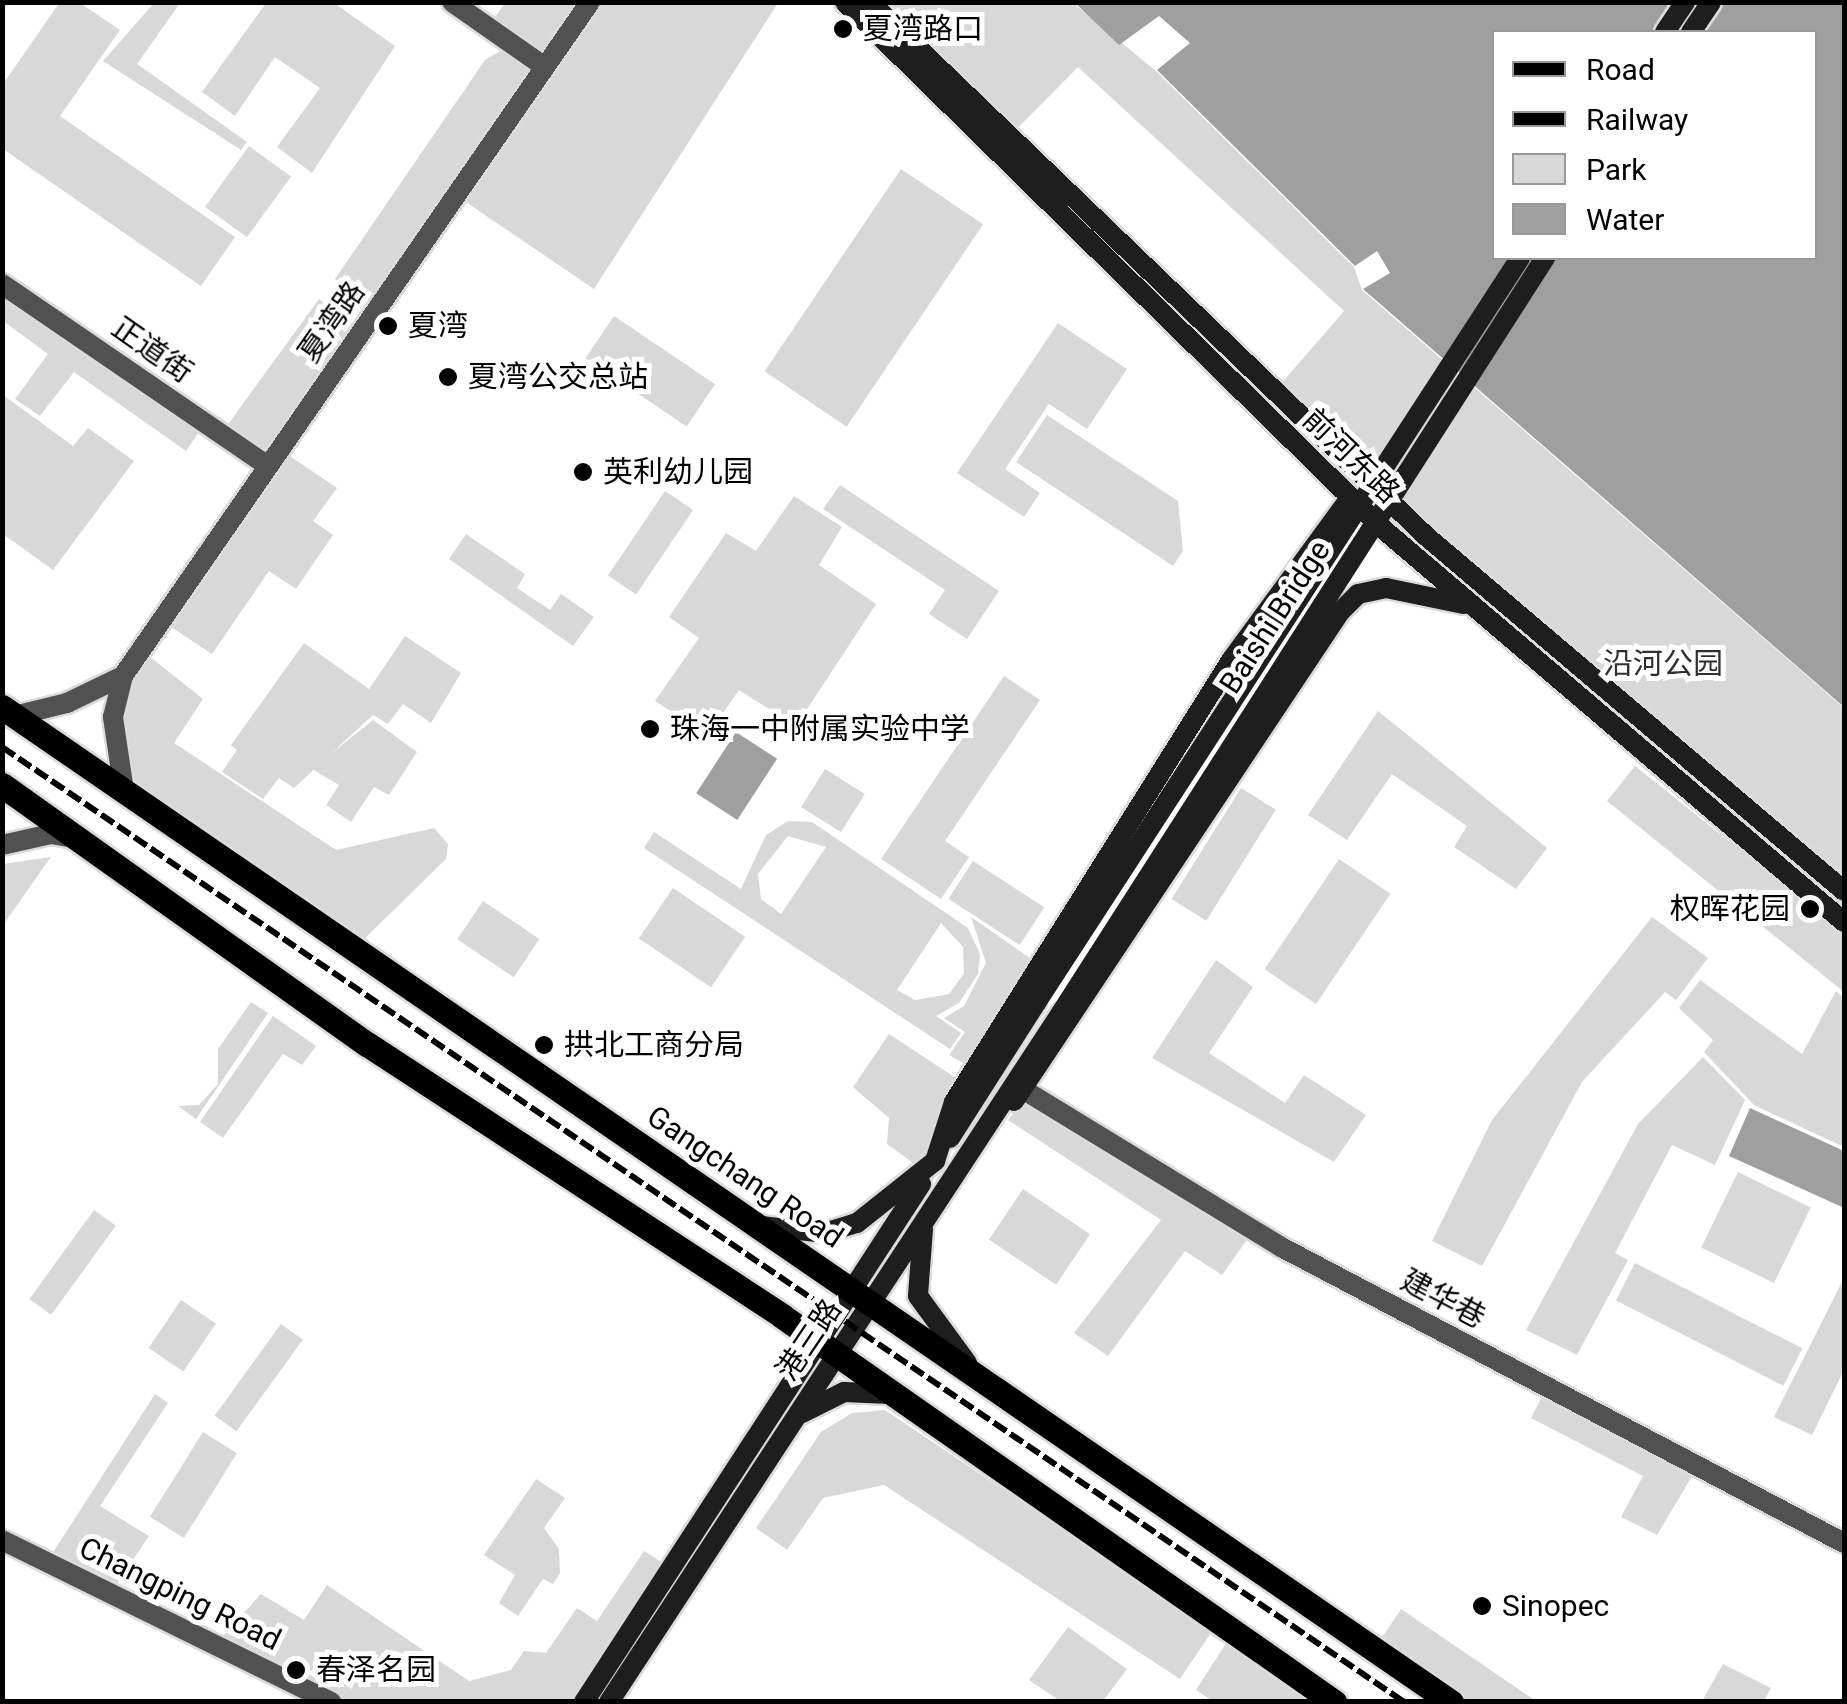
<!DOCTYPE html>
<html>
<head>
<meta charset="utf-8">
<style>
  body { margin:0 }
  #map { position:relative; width:1847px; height:1704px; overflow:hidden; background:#fff; font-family:Roboto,"Noto Sans SC",sans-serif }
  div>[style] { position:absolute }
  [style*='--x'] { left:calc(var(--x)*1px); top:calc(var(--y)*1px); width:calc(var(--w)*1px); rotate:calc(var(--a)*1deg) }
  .green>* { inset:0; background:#d8d8d8; transform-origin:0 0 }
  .water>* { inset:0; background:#9f9f9f; transform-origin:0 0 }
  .roads { filter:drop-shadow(2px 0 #dbdbdb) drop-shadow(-2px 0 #dbdbdb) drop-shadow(0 2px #dbdbdb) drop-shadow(0 -2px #dbdbdb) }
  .minor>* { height:20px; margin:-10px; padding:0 10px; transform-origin:10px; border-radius:10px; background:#515151 }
  .tertiary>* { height:20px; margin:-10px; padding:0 10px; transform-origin:10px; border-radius:10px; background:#515151 }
  .secondary>* { height:20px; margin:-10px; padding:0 10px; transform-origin:10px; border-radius:10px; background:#1e1e1e }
  .primary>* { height:25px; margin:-12.5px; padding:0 12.5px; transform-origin:12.5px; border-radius:12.5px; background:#000 }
  .rail>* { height:6px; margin-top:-3px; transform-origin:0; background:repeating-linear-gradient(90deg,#000 0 15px,transparent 0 20px) }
  .secondary-bridge>* { height:20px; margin:-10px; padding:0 10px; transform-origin:10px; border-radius:10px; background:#1e1e1e }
  .dots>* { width:28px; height:28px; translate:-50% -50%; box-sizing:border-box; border:5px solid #fff; border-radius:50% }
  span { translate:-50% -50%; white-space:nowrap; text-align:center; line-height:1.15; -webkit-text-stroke:10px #fff; paint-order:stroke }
  .poi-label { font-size:30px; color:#000 }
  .left { translate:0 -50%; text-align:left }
  .right { translate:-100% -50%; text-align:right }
  .street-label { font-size:30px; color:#000 }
  .park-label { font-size:30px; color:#2f2f2f }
  .frame { position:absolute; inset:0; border:5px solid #000; pointer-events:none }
  .legend { position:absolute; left:1492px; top:30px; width:325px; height:230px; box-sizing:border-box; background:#fff; border:2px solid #999; margin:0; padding:12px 18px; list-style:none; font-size:30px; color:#000 }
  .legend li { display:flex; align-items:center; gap:20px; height:50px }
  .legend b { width:50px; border:2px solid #999 }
</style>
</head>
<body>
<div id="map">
  <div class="green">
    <i style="clip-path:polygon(60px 2px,80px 3px,120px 30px,60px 116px,235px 237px,201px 286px,3px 149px,3px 84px)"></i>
    <i style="clip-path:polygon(155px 2px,180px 3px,137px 64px,247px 142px,241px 150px,103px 61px)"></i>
    <i style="clip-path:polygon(266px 3px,334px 3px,395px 46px,312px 173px,277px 147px,320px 88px,275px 57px,235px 116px,202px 92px)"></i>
    <i style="clip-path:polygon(505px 3px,583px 3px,544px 60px,490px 24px)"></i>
    <i style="clip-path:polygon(592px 3px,778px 3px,594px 289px,457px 196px)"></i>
    <i style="clip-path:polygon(849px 3px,1073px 3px,1156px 71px,1354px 267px,1362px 290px,1844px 708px,1844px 920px,1610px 731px,1261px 407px,1344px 311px,1078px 67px,997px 149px)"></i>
    <i style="clip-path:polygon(502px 50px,533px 73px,372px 304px,335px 279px,485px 60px)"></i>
    <i style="left:249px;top:146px;width:52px;height:75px;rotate:36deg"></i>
    <i style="left:901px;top:169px;width:99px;height:244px;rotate:34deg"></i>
    <i style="clip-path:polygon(3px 290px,201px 429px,186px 451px,74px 372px,40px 416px,15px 399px,48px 354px,3px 321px)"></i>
    <i style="left:319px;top:299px;width:48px;height:159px;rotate:36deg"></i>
    <i style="left:614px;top:316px;width:122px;height:51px;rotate:34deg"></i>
    <i style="clip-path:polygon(1058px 323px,1127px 369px,1087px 429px,1049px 404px,1005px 469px,1040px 493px,1024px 517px,957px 473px)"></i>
    <i style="clip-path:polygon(3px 395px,73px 446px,88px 428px,134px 461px,53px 570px,3px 534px)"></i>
    <i style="clip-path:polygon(1047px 415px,1178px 501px,1183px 551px,1173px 566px,1016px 462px)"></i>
    <i style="clip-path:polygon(284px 452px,337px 488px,313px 521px,333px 535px,296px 589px,269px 571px,212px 654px,165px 623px)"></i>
    <i style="clip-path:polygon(840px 485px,999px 591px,967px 639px,929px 614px,945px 590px,823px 509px)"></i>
    <i style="left:665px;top:491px;width:34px;height:102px;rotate:34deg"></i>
    <i style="clip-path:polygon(794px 496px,842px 527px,819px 565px,876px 604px,796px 726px,739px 690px,708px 735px,655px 701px,699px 638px,669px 617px,726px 533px,756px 551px)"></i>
    <i style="clip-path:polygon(466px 534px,525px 574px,517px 588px,550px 610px,561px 594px,594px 617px,573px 646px,449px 559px)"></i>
    <i style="clip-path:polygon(405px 636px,461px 673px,431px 723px,403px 704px,388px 724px,373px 715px,294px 788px,279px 778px,263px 799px,222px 772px,237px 750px,231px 745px,304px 643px,369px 689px)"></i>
    <i style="clip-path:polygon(144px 652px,203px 699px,174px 743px,336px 850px,434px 828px,448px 844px,446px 859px,357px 946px,127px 789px,118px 743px,127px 678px)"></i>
    <i style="clip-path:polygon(1004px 676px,1040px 700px,945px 841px,969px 857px,941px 899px,881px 859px)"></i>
    <i style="clip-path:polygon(1378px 711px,1547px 848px,1516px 889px,1454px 847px,1467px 826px,1392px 774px,1347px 840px,1308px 815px)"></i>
    <i style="clip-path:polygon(373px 720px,417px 752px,389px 795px,374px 787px,351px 822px,326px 805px,339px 785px,312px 769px)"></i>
    <i style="clip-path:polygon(1635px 766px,1844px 933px,1844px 992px,1607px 801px)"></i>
    <i style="left:825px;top:769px;width:47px;height:45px;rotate:32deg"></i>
    <i style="left:1241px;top:788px;width:41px;height:131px;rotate:32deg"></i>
    <i style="clip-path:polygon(evenodd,812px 822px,968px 928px,980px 954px,978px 974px,959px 1003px,936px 1016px,961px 1033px,950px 1049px,644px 848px,654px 832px,741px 889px,766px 835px,788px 821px,812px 822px,788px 836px,826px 847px,781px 914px,761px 899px,758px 874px,788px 836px,812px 822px,941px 923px,963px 947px,964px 973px,949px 994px,915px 1000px,897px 990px,941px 923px)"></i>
    <i style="clip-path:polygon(51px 857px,3px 925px,3px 864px)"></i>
    <i style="left:1339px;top:859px;width:62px;height:133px;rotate:34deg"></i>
    <i style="left:973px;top:861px;width:85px;height:45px;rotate:33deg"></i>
    <i style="left:673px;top:888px;width:87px;height:61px;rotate:34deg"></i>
    <i style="left:483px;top:901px;width:68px;height:46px;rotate:34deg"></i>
    <i style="clip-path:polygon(971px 917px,1034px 961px,970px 1067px,949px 1055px,965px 1032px,944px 1018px,964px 1006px,986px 963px)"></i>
    <i style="clip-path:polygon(1652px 917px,1708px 958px,1676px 1000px,1665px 992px,1582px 1082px,1482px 1266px,1432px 1241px,1492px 1120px)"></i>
    <i style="clip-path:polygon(1216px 960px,1253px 987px,1209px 1053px,1285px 1103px,1304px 1075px,1366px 1115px,1334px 1162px,1152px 1058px)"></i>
    <i style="clip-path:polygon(1700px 980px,1802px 1054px,1836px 991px,1844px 998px,1844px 1147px,1754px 1105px,1704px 1052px,1713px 1040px,1679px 1008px)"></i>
    <i style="clip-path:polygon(251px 1002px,268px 1013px,196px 1119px,178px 1106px,199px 1105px,218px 1084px,218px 1049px)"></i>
    <i style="clip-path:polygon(273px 1016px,316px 1046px,302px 1065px,283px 1054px,223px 1138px,200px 1122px)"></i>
    <i style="clip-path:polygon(889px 1034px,959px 1080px,932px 1158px,920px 1168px,887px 1144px,889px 1118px,853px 1087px)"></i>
    <i style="clip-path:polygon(1703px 1057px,1745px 1100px,1715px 1165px,1672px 1145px,1615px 1253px,1628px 1260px,1577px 1355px,1526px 1330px,1638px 1124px)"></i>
    <i style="clip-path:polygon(1026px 1096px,1251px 1234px,1222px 1275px,1185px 1251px,1108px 1356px,1074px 1333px,1161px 1220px,1008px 1120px)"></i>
    <i style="left:1738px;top:1172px;width:81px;height:84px;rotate:26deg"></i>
    <i style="left:1023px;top:1189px;width:81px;height:61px;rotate:34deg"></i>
    <i style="left:94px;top:1210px;width:27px;height:110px;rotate:36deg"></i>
    <i style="left:1635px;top:1263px;width:188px;height:42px;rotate:27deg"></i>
    <i style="clip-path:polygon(1844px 1278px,1844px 1370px,1812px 1435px,1774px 1417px)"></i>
    <i style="left:181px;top:1300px;width:42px;height:58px;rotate:34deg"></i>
    <i style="left:281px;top:1324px;width:27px;height:113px;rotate:36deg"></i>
    <i style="clip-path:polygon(1544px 1393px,1694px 1473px,1657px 1535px,1621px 1517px,1643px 1476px,1531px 1418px)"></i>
    <i style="clip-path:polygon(155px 1394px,168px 1403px,100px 1506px,149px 1536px,114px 1588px,50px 1557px)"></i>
    <i style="clip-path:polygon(885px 1410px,1213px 1630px,1180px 1679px,884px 1485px,823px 1498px,787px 1550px,756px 1528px,821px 1432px,852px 1413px)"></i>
    <i style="left:203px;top:1432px;width:40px;height:100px;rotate:32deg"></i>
    <i style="clip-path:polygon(536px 1479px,565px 1498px,544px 1528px,559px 1549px,560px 1573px,553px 1584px,543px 1579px,518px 1616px,499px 1603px,515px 1575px,484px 1555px)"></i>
    <i style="clip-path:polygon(644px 1551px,666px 1565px,577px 1701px,344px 1701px,219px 1640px,261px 1594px,304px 1620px,327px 1585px,469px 1681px,511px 1670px,524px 1651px,546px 1653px,577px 1608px,597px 1621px)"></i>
    <i style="clip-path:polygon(1401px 1609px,1536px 1701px,1460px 1701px,1377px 1645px)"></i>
    <i style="clip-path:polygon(1068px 1627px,1127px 1669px,1103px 1701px,1060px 1701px,1029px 1680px)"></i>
    <i style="clip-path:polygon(1228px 1640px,1316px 1701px,1213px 1701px,1196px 1690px)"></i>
    <i style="clip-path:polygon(1723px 1664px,1771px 1688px,1764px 1701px,1702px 1701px)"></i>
  </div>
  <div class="water">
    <i style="clip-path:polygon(evenodd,1075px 3px,1844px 3px,1844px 707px,1363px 289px,1390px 273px,1377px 251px,1355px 266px,1157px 70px,1190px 43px,1159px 16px,1119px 45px,1075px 3px,1494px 32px,1814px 32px,1814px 258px,1494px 258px,1494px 32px)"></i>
    <i style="left:736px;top:732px;width:49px;height:73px;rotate:33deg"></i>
    <i style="clip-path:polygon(1750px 1108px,1844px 1151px,1842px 1207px,1729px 1156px)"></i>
  </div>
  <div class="roads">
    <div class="minor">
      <i style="--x:452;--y:2;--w:113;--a:35"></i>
      <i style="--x:2;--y:284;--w:322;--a:34.4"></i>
      <i style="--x:1024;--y:1090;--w:303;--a:31.4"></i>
      <i style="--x:1283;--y:1248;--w:634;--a:27.74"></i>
    </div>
    <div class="tertiary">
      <i style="--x:14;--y:716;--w:55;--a:-13.8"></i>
      <i style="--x:67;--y:703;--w:62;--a:-25.7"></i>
      <i style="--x:124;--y:791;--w:75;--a:-98.5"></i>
      <i style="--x:113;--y:717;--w:42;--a:-76.3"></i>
      <i style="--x:123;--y:676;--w:820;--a:-55.28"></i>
      <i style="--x:2;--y:845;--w:50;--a:-12.7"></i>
      <i style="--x:51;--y:834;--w:23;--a:10"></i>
      <i style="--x:2;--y:1540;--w:367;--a:26.2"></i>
    </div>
    <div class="secondary">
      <i style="--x:845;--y:2;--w:753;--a:44.41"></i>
      <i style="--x:1383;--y:529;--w:606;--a:40.45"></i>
      <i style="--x:870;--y:2;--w:771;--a:43.84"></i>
      <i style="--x:1426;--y:536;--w:548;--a:40.34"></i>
      <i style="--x:1665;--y:32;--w:36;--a:-56"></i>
      <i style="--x:1691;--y:32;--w:36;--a:-56"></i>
      <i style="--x:1014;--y:1101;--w:588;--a:-56.31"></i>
      <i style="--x:1340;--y:612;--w:25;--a:-45"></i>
      <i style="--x:1358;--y:594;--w:29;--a:-12"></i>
      <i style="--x:1386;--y:588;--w:79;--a:11.7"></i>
      <i style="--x:950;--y:1138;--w:160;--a:-57.5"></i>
      <i style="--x:761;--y:1226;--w:63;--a:6.3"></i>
      <i style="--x:824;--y:1233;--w:34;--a:-17"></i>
      <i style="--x:857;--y:1223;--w:100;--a:-38.5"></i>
      <i style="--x:935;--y:1161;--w:62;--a:-72.1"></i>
      <i style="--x:954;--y:1102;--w:523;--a:-57.89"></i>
      <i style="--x:1232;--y:659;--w:200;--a:-53.8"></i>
      <i style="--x:923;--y:1229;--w:67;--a:94.3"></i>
      <i style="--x:918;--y:1296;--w:83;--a:53.8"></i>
      <i style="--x:802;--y:1413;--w:47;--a:-26.6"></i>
      <i style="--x:844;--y:1392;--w:46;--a:2.5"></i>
      <i style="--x:584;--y:1702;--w:618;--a:-56.95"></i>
      <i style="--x:609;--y:1702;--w:824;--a:-56.73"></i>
    </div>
    <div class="primary">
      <i style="--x:2;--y:707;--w:1758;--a:34.48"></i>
      <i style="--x:2;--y:785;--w:448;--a:35.4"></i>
      <i style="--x:367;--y:1044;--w:496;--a:33.2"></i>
      <i style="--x:782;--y:1316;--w:674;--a:34.96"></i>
    </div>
  </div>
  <div class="rail">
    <i style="--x:2;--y:747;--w:1696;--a:34.26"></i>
  </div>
  <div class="secondary-bridge">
    <i style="--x:1036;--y:1003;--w:888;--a:-56.99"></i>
    <i style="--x:1061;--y:1013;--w:897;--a:-57.34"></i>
  </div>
  <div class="dots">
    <i style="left:843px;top:29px;background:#000"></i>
    <i style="left:388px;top:326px;background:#000"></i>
    <i style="left:448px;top:377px;background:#000"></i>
    <i style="left:583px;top:472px;background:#000"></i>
    <i style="left:650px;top:729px;background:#000"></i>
    <i style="left:1810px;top:909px;background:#000"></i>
    <i style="left:544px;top:1045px;background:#000"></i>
    <i style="left:1482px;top:1606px;background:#000"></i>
    <i style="left:296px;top:1670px;background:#000"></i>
  </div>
  <div class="poi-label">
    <span class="left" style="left:863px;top:29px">夏湾路口</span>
    <span class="left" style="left:408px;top:326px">夏湾</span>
    <span class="left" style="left:468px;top:377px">夏湾公交总站</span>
    <span class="left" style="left:603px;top:472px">英利幼儿园</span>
    <span class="left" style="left:670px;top:729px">珠海一中附属实验中学</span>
    <span class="right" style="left:1790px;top:909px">权晖花园</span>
    <span class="left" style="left:564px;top:1045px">拱北工商分局</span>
    <span class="left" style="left:1502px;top:1606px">Sinopec</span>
    <span class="left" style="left:316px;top:1670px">春泽名园</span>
  </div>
  <div class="street-label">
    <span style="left:332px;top:322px;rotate:-55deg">夏湾路</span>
    <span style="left:152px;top:350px;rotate:35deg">正道街</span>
    <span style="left:1351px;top:456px;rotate:44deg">前河东路</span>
    <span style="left:1275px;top:617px;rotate:-57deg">Baishi Bridge</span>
    <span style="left:745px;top:1177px;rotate:34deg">Gangchang Road</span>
    <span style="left:1443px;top:1299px;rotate:28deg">建华巷</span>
    <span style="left:809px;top:1340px;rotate:-56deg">港三路</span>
    <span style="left:180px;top:1594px;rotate:26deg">Changping Road</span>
  </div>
  <div class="park-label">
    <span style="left:1663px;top:664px">沿河公园</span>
  </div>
  <div class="frame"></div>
  <ul class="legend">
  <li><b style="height:12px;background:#000"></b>Road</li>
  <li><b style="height:12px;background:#000"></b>Railway</li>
  <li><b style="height:28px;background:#d8d8d8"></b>Park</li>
  <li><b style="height:28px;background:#9f9f9f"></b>Water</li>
  </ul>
</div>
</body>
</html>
